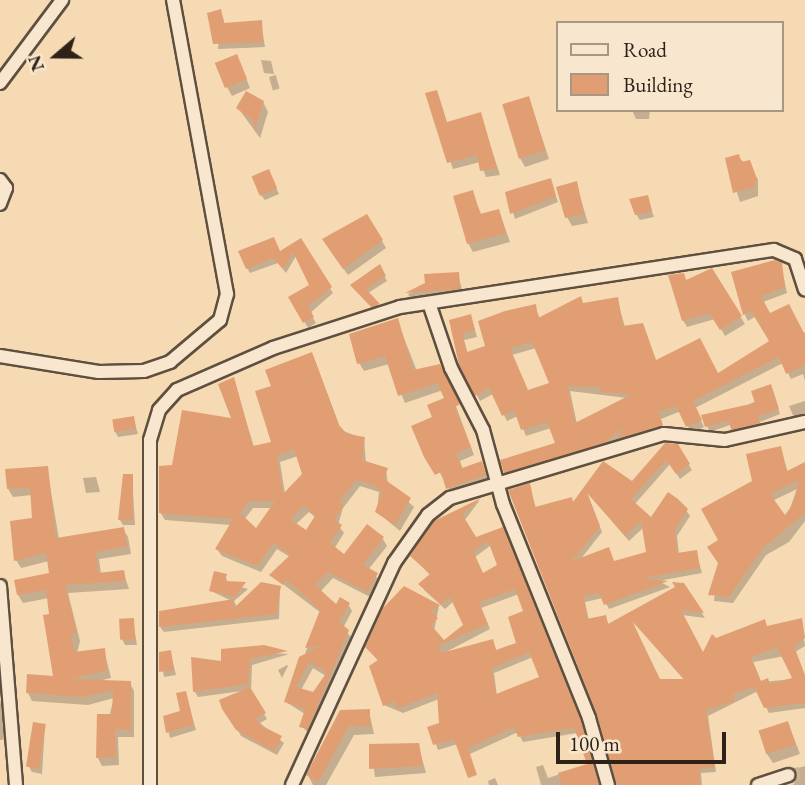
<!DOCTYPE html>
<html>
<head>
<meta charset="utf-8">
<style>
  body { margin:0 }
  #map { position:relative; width:805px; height:785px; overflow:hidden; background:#f5dab3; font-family:"EB Garamond",serif }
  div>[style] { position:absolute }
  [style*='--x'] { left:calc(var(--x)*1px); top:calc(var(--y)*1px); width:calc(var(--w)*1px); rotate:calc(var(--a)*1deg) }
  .shadow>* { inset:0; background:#0003; transform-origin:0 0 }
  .building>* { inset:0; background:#e29e73; transform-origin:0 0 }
  .minor-tunnel>* { height:12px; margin-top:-6px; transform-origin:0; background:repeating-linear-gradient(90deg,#cdb594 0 12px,transparent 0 18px) }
  .roads { filter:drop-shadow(2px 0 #5f4f3f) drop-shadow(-2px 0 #5f4f3f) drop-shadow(0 2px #5f4f3f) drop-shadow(0 -2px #5f4f3f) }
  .minor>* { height:12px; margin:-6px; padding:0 6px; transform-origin:6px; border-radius:6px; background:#f8e7ce }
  span { translate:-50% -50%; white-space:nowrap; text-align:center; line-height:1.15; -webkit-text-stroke:7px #f8e7ce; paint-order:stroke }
  .legend { position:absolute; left:556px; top:21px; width:228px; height:91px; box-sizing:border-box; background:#f8e7ce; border:2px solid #a79885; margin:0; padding:9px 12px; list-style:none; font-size:21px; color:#2d2118 }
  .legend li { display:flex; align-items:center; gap:14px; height:35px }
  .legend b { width:35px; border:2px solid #a79885 }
  .north { position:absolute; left:21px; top:21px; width:70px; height:70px; -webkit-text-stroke:5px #f8e7ce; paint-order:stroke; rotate:250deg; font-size:19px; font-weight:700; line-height:28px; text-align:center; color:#2d2118 }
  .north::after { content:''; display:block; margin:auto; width:24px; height:32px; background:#2d2118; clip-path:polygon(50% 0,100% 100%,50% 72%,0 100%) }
  .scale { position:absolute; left:556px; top:732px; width:170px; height:32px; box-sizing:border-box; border:4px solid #2d2118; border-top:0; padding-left:9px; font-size:21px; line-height:24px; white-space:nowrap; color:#2d2118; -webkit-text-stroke:5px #f8e7ce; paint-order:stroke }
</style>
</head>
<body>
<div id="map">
  <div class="shadow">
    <i style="clip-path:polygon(221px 11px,225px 25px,261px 22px,265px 47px,218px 49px)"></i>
    <i style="clip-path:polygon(261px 60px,271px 61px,274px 74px,264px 73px)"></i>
    <i style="clip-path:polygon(241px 65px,250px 88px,232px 96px,227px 87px)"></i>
    <i style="left:269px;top:77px;width:7px;height:14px;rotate:-16deg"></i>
    <i style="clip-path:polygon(428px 94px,448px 124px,480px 114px,500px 175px,486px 177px,480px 162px,453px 169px)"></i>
    <i style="clip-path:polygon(529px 99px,549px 159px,525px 167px,520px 158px)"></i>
    <i style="clip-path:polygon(263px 102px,268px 112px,260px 138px,238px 108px)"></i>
    <i style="clip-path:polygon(632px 110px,650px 110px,649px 119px,636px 119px)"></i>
    <i style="clip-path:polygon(738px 156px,758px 179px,758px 196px,740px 202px,727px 160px)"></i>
    <i style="clip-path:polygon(271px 177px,279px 194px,265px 200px,261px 195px)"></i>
    <i style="clip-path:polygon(550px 180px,558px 202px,515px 219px,507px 193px)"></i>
    <i style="clip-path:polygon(576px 183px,588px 223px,572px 226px,567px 217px)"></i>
    <i style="clip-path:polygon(472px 192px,482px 216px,499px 211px,510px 242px,473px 252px,468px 243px)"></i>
    <i style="clip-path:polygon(647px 197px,654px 217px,640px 220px,636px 214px)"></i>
    <i style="clip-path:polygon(301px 241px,333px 293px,310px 313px,316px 323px,308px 328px,291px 298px,311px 286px,296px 256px,286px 273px,278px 263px,250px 273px,247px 268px)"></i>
    <i style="clip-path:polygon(382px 241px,386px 248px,348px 275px,328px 247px)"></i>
    <i style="clip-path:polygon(evenodd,781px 265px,787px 293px,763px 302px,770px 315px,805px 333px,805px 381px,803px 374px,791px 379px,783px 363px,695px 408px,704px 427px,691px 433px,681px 411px,661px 419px,663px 430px,509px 478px,505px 472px,557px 444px,551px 428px,526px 436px,518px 416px,507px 421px,493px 394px,480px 401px,461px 364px,451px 321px,470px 316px,473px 323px,477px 337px,464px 340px,468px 354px,487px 347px,535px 306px,540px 319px,617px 299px,625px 327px,656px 362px,718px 376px,771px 342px,756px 316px,748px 321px,745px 315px,734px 274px,781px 265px,536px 348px,552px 384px,528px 392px,512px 355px,536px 348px,781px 265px,570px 391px,627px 398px,577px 424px,570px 391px)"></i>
    <i style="clip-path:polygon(379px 266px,387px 281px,368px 293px,381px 309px,375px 311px,353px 286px)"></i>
    <i style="clip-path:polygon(711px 271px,745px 324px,725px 336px,715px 319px,687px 327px,683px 320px,683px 274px,687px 282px)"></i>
    <i style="clip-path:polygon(458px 274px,464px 297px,412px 301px,408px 294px)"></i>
    <i style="clip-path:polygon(397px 320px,418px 374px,444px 374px,474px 455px,460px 461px,463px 470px,482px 463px,489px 483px,453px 496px,414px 427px,434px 418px,447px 399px,443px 390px,405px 403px,389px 364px,364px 371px,359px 363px)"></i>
    <i style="clip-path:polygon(evenodd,315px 361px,341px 430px,364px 439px,366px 463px,386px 470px,388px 484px,414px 507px,400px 531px,377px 512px,379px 492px,360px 486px,343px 508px,338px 525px,344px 533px,334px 549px,344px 556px,383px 539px,387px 546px,368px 570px,381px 581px,372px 598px,333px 578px,320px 592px,337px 607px,348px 604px,352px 611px,343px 628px,352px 638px,312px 736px,301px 726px,305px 714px,286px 702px,321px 613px,271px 575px,290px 557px,277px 549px,261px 572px,222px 556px,217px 549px,231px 525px,165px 520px,160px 512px,174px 466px,234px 420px,233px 379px,254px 447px,273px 443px,273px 387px,315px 361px,298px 456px,304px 474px,285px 494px,280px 462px,298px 456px,315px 361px,253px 508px,272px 508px,256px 530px,244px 520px,253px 508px,315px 361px,309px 512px,316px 518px,307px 532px,295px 525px,309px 512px,315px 361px,313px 668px,326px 676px,314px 694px,301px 690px,313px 668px)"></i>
    <i style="clip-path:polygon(773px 392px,780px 414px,760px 422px,762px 429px,736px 434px,730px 425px,710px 432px,707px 426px)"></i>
    <i style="clip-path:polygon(805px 401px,805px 420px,796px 422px,789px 406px)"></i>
    <i style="clip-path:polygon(133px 417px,138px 434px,118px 437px,115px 431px)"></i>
    <i style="clip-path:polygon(evenodd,677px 446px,692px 470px,680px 479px,670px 464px,634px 505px,651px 520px,686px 510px,690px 516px,677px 536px,679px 555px,696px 552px,702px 573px,658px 581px,670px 587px,609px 609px,603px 598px,585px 602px,589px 620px,605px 617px,609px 625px,683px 585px,705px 618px,682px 615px,703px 655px,715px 641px,801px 620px,805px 646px,795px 652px,805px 677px,805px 708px,769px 713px,758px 691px,708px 716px,716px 772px,701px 773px,702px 785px,614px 785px,599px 714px,511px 491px,529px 485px,536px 508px,574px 504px,603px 464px,632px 483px,677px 446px,587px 492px,629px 541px,644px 527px,648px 553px,614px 563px,580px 560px,602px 532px,587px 492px,677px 446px,632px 620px,685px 681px,659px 681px,632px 620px,677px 446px,785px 656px,794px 679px,761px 682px,753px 662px,785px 656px)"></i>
    <i style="clip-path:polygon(evenodd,780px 448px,788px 473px,805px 464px,805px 521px,789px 542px,766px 555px,733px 603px,714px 601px,721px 540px,780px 448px,797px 489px,786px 519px,772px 501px,797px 489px)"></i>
    <i style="clip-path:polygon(47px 468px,59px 539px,123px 529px,128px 537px,131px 554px,99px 559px,101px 574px,123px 572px,129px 589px,68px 593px,80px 641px,77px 653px,104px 650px,111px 678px,98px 681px,130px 683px,134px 691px,134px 737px,118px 737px,119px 765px,102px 766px,98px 758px,114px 698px,88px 705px,32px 701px,28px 693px,55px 678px,51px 616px,49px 598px,23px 603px,18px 595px,51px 575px,49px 561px,21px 568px,16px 560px,33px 519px,32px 495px,13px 497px,8px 489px)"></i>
    <i style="clip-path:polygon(132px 476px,135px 525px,123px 525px,120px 520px)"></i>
    <i style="clip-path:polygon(96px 477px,100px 492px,86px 493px,83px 478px)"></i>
    <i style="clip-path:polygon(evenodd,480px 500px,464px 521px,475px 539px,502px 529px,583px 728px,599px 785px,541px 785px,536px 767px,543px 765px,548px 778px,589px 765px,577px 733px,523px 742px,518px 732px,470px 754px,458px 744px,438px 750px,430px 728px,441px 724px,439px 699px,403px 713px,384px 705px,371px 667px,379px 662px,367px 647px,404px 588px,439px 606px,434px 631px,444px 643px,465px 625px,454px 601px,445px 609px,424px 590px,421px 584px,431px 576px,412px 556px,436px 522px,480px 500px,491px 545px,499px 565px,482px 575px,475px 557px,491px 545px,480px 500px,519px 594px,526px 612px,518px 644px,497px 652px,492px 641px,442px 654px,490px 629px,481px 608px,519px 594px,480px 500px,533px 657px,542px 678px,497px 696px,494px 673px,533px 657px)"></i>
    <i style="clip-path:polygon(225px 575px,228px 583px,248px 589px,234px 601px,237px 607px,280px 588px,279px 619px,164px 632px,160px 627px,232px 601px,211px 591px)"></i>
    <i style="clip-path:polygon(133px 620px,137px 645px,125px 645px,122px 639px)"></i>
    <i style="clip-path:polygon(223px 650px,289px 654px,252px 665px,251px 691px,267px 719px,260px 723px,284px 743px,277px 755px,241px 736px,221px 701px,242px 691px,198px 697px,195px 692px,223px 663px)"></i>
    <i style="clip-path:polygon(170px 652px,176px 675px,164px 677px,160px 653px)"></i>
    <i style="clip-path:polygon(287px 665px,288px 666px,282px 678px,278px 670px)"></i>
    <i style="clip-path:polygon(185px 693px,196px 730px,170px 738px,165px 717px,182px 712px)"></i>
    <i style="clip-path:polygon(0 699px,7px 739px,0 740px)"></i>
    <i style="clip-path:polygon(369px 711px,374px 734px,354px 735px,326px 785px,313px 785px,308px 775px,341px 712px)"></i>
    <i style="clip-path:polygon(788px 723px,800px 754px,773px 763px,767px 754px)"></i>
    <i style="clip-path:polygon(45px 726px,42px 774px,32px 772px,29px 767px)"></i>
    <i style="clip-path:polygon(418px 744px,426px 773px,375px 777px,371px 746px)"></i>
    <i style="clip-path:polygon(805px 766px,805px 785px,793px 785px,799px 776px,795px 769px)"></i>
    <i style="clip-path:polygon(495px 778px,498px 785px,489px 785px,488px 781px)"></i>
  </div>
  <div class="building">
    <i style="clip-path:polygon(221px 9px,224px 23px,262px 20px,263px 42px,213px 44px,207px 13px)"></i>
    <i style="left:237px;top:54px;width:27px;height:24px;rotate:68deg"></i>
    <i style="clip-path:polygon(437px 90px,447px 122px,481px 112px,497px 168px,480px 171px,477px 155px,447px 163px,425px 93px)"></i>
    <i style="clip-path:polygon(246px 91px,264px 101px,254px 132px,254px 121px,236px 108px)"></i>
    <i style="left:529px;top:96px;width:57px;height:28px;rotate:73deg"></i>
    <i style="clip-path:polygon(739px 154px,741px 162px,750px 160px,757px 179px,754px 187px,733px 193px,725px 158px)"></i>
    <i style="left:269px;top:169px;width:21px;height:19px;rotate:67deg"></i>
    <i style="clip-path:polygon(551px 178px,556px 196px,510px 214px,505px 192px)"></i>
    <i style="clip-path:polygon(577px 181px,584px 214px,565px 218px,556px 187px)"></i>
    <i style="clip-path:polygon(473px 190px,480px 214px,499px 209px,506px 233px,467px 244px,453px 196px)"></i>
    <i style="clip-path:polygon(648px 195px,652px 211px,635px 215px,629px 199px)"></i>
    <i style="clip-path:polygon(367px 214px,383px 240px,343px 269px,322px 239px)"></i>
    <i style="clip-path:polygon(274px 237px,280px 251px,301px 238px,332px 287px,308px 306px,314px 317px,303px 323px,288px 297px,309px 285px,293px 252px,283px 269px,273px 258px,246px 269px,238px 251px)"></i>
    <i style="clip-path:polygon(evenodd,775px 260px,782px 263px,785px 287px,761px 296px,770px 313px,789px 304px,805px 335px,805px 365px,786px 374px,779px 357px,693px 401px,702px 420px,686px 427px,676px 406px,658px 412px,663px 425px,617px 439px,625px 427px,604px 443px,504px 473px,500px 460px,555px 443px,547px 422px,521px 430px,514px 410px,502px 416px,489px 388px,475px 396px,459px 365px,449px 320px,471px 314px,475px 330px,462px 334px,467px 352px,485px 346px,478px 321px,505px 311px,536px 304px,538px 318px,581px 296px,583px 303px,618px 297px,623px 326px,643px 323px,656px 360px,700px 338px,718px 373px,769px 341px,751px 311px,743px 315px,731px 272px,775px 260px,532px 342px,549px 383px,528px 390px,510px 348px,532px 342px,775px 260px,568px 386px,600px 387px,600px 392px,632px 394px,575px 423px,568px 386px)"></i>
    <i style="clip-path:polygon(380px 264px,386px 276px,366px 289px,380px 304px,371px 307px,350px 285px)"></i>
    <i style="clip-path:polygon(712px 268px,742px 316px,720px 330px,709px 313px,682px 321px,668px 275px,684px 273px,686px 280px)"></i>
    <i style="clip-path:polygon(459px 272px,460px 289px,405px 293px,425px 283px,424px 274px)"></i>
    <i style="clip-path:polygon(398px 318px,413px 370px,440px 364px,460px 404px,455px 407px,471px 447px,456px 453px,462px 468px,482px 461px,486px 475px,446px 489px,441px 472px,435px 475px,424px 457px,411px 426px,432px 417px,427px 405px,444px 398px,437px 383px,398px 396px,385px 356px,357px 364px,349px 334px)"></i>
    <i style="clip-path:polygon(evenodd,312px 352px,339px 425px,347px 434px,365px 437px,362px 460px,388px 468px,384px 479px,411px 498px,395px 525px,375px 512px,382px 492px,374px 485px,356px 480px,339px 502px,344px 505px,334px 520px,342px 525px,330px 543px,344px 554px,367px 524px,384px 537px,363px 565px,378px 573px,368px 592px,328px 572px,315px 585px,336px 604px,340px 597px,350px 603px,339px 622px,349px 630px,308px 729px,299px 727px,305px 709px,284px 702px,299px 657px,320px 646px,305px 648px,320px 610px,287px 580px,283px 585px,269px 575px,290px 555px,273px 543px,257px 566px,215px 549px,233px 519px,159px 513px,159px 466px,172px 465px,182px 410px,231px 418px,218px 384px,234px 377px,253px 446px,271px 442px,255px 391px,271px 386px,265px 370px,312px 352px,294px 449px,302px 474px,283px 494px,277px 455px,294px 449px,312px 352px,249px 501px,275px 501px,256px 528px,240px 513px,249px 501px,312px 352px,304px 505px,315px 516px,306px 530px,290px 519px,304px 505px,312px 352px,309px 662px,327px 672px,313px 692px,296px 687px,309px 662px)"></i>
    <i style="clip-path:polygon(771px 384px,779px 409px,758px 416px,760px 423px,731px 430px,729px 420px,705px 427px,701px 415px,755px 403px,751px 391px)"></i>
    <i style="left:134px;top:416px;width:13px;height:22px;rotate:81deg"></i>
    <i style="clip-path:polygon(evenodd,665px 443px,678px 444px,690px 464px,676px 474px,666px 460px,631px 499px,651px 517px,668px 492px,678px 499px,688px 509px,675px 529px,677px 553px,697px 550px,700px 568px,643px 578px,668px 581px,604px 605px,599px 593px,584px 596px,587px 619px,606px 615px,608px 624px,675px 587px,672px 582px,684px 583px,704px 613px,681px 610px,703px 652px,712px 634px,716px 638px,765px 619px,767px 626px,802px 618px,805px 638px,794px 646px,805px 675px,805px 703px,764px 708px,754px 687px,733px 694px,735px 701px,706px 710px,715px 767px,699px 768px,700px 785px,617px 785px,597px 715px,508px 490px,530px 483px,535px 507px,572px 497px,573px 502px,603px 461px,632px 481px,665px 443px,587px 493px,625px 536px,641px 521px,646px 552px,614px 561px,609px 547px,572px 561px,600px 526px,587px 493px,665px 443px,632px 621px,684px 679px,660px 679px,632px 621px,665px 443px,777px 647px,792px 678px,770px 684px,768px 678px,761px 681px,751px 657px,777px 647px)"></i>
    <i style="clip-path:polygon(evenodd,781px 446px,787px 471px,805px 462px,805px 513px,763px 548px,729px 597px,708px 595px,718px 563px,707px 547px,718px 540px,701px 509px,752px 481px,746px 454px,781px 446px,799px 480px,793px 504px,785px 515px,770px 494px,799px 480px)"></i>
    <i style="clip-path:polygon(48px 466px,56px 538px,124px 527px,127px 546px,96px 552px,98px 573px,124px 570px,126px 581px,65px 585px,77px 633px,71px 634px,74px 652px,105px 648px,107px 670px,71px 679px,131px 681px,131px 730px,115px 729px,116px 757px,96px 758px,97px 714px,112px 714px,113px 690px,83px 697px,26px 693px,27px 674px,53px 676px,43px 615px,49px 614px,46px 590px,17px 595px,14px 580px,49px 573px,46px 553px,14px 561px,10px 521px,32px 518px,30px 488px,7px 489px,5px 469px)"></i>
    <i style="clip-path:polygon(123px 474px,133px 474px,133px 520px,118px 520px)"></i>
    <i style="clip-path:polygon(evenodd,481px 498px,462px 514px,476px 537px,503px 527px,581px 721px,599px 785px,562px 785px,558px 773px,587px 764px,574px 728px,518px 737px,514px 727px,468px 748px,477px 775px,468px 778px,454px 739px,433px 745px,427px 727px,439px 723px,437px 693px,398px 708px,395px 701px,383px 706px,369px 666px,378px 660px,365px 647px,383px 608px,404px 586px,440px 605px,431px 612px,438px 618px,431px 625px,444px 640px,463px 625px,450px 597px,441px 604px,418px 584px,430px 574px,410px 556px,434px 521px,481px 498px,488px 541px,497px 565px,483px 573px,473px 551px,488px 541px,481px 498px,515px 589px,523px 611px,508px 617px,516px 643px,496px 650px,493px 639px,441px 653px,439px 645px,488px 624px,479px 602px,515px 589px,481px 498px,529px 652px,539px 677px,496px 694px,492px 668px,529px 652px)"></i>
    <i style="clip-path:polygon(214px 571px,227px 574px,225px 581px,246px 582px,235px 597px,209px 591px)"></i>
    <i style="clip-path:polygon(261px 582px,281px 586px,276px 614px,159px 627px,159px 611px,234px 599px,233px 609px)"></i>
    <i style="left:134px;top:618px;width:21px;height:15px;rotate:87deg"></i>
    <i style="clip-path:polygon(264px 645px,288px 651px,250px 659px,248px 684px,193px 692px,191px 657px,221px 661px,221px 649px)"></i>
    <i style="clip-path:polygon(171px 650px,174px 670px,159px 672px,159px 652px)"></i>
    <i style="clip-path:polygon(250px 687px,266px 713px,256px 718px,260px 725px,282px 736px,274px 751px,236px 730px,222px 709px,219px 700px)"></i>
    <i style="clip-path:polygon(186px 691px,194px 724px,166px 733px,163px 716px,180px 711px,176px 693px)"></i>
    <i style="clip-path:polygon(370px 709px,370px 726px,349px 726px,318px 782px,306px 775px,340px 710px)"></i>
    <i style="left:788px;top:721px;width:25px;height:31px;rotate:72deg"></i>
    <i style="left:33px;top:722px;width:13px;height:45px;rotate:9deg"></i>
    <i style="clip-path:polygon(419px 743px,423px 766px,369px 769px,369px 744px)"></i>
  </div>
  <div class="minor-tunnel">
    <i style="--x:788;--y:775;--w:17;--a:-10"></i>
  </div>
  <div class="roads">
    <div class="minor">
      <i style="--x:0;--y:83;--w:104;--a:-53.2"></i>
      <i style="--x:0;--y:180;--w:10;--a:53"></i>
      <i style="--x:6;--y:188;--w:17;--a:111"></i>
      <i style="--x:429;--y:303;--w:69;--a:71.3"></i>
      <i style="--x:451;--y:368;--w:70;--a:62.7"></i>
      <i style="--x:483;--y:430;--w:77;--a:74.9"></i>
      <i style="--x:503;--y:504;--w:231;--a:68.1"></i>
      <i style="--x:589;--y:718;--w:70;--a:74.2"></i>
      <i style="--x:0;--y:356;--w:100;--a:9.2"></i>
      <i style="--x:99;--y:372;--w:45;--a:-1.3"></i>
      <i style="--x:144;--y:371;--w:28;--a:-19"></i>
      <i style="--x:170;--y:362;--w:65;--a:-40"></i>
      <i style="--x:220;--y:320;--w:27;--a:-75"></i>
      <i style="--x:227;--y:294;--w:299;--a:-100.4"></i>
      <i style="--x:0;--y:586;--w:200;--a:85.4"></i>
      <i style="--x:150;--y:785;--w:345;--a:-90"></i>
      <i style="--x:150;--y:440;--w:31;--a:-73"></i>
      <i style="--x:159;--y:410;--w:27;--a:-48"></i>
      <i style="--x:177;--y:390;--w:105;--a:-23.6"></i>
      <i style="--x:273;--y:348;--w:133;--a:-17.9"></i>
      <i style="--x:400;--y:307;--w:378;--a:-8.7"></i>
      <i style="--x:774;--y:250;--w:23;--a:23"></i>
      <i style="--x:795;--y:259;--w:32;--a:72"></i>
      <i style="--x:292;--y:785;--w:244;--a:-65.3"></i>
      <i style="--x:394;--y:563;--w:59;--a:-54.7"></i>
      <i style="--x:428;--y:515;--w:28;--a:-38"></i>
      <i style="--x:450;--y:498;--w:223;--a:-16.7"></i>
      <i style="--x:664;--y:434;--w:61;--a:5.6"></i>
      <i style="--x:725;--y:440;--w:82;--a:-12.7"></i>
      <i style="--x:758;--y:785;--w:32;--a:-18"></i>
    </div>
  </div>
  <ul class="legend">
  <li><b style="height:9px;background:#f8e7ce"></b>Road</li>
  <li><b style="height:19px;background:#e29e73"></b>Building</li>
  </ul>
  <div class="north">N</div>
  <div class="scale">100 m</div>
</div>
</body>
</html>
